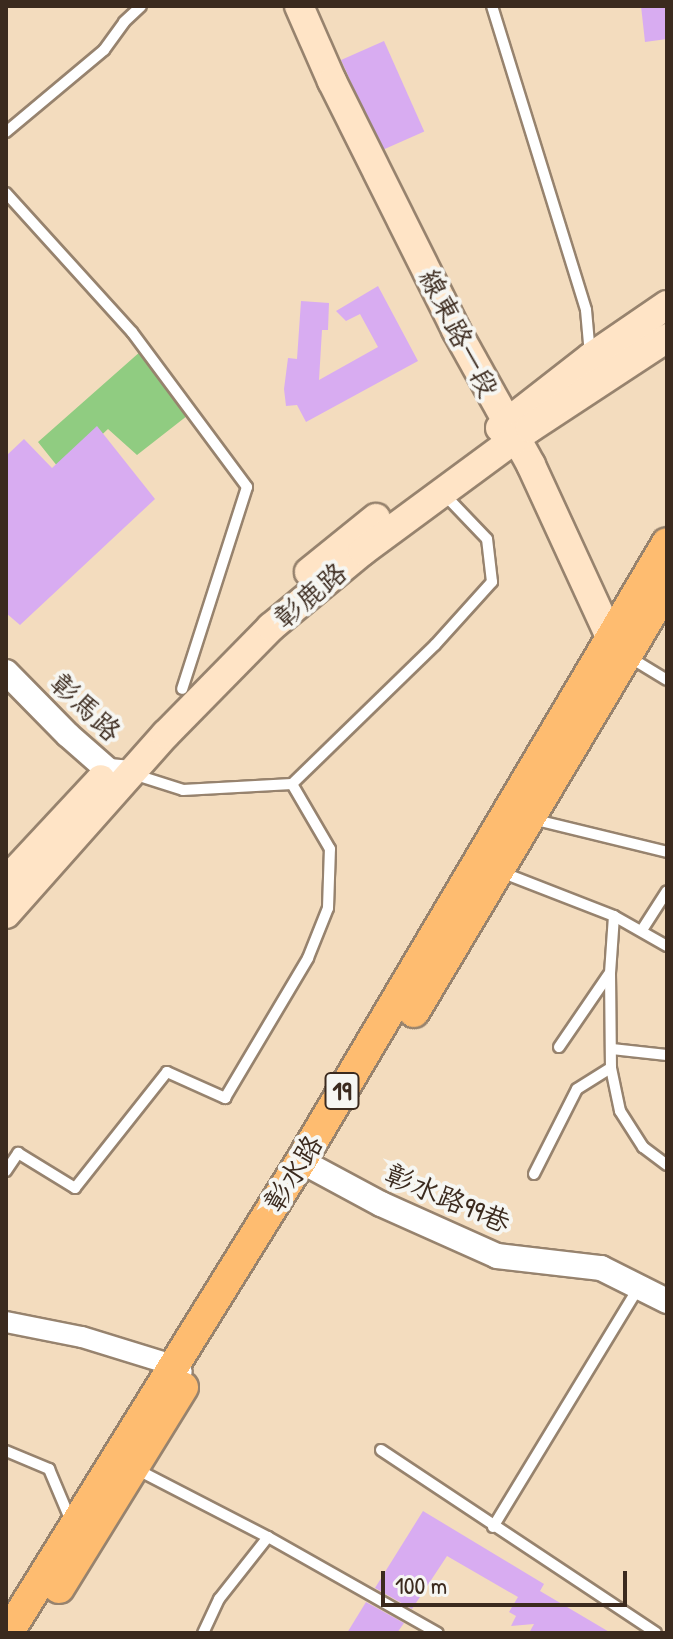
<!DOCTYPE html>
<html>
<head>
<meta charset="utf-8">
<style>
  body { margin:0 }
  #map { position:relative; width:673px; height:1639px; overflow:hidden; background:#f3dcbe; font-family:"Patrick Hand","LXGW WenKai TC",sans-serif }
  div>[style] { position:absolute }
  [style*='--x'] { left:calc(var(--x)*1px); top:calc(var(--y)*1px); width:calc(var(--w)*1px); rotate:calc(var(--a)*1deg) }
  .green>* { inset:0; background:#90cc81 }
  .building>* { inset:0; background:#d8acf1; transform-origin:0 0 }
  .roads { filter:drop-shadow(2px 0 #97836e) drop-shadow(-2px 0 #97836e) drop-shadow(0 2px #97836e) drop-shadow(0 -2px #97836e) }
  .service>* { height:10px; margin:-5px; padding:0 5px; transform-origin:5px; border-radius:5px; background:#fff }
  .minor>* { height:20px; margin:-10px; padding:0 10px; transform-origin:10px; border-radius:10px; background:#fff }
  .tertiary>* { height:24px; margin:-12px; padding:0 12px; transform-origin:12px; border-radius:12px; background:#fff }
  .secondary>* { height:28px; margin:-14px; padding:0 14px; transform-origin:14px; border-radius:14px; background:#ffe4c6 }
  .primary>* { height:30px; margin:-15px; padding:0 15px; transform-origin:15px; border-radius:15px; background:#febc70 }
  span { translate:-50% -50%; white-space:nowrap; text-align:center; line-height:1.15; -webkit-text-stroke:8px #f6f6f2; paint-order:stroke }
  .shield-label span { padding:2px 6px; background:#f6f6f2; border:2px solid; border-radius:6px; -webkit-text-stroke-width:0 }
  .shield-label { font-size:26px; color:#3b2a1e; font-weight:700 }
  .street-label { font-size:28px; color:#3b2a1e }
  .frame { position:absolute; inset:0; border:8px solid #3b2a1e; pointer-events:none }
  .scale { position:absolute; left:381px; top:1571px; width:246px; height:36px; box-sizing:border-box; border:4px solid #3b2a1e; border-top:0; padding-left:10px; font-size:24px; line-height:28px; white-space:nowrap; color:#3b2a1e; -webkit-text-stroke:6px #f6f6f2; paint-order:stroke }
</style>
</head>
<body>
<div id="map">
  <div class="green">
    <i style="clip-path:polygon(141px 351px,192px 412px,137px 455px,108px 429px,62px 472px,38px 442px)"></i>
  </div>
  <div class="building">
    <i style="clip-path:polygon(641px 6px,667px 6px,667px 39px,645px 42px)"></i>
    <i style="left:384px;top:41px;width:99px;height:47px;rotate:66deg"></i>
    <i style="clip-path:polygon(378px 286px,418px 361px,306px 422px,297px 405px,286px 406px,284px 389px,288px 358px,297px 359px,301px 301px,329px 303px,328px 330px,322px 330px,319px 380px,378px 347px,360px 314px,346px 321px,336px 311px)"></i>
    <i style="clip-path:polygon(97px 426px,155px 499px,20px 625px,6px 613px,6px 456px,24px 439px,52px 468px)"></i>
    <i style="clip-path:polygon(423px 1511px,544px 1584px,540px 1591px,611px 1633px,529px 1633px,534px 1624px,511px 1626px,516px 1616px,509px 1612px,518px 1597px,447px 1556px,412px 1609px,375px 1588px)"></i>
    <i style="clip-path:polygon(366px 1602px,404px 1623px,397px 1633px,347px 1633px)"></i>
  </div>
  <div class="roads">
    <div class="service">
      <i style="--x:492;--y:6;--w:318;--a:72.8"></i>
      <i style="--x:586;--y:310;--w:45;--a:84.9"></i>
      <i style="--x:6;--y:132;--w:128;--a:-39.9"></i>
      <i style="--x:104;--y:50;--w:34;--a:-54"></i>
      <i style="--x:124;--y:22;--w:23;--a:-43"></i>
      <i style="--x:6;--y:193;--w:188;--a:47.8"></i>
      <i style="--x:132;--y:332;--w:193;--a:53.4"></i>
      <i style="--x:247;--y:487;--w:212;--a:107.8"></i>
      <i style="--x:631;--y:658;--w:42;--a:31.4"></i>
      <i style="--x:133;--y:774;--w:52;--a:17.7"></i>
      <i style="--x:183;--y:790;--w:109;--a:-3.2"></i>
      <i style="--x:292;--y:784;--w:199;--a:-44.2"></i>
      <i style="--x:435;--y:645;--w:85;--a:-47.9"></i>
      <i style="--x:492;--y:582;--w:43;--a:-96.6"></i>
      <i style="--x:487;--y:539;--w:62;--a:-133.7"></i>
      <i style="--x:532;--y:819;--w:139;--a:13.7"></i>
      <i style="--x:501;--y:872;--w:121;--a:21.3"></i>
      <i style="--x:614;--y:916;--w:61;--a:29.5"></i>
      <i style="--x:614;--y:916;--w:57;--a:94"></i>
      <i style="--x:610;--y:973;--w:95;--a:89.4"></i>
      <i style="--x:611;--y:1068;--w:44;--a:78.2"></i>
      <i style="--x:620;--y:1111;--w:43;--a:57.4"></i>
      <i style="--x:643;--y:1147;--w:30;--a:37"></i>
      <i style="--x:642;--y:930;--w:46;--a:-57.3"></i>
      <i style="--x:559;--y:1047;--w:88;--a:-55.6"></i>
      <i style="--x:612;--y:1049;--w:55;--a:6.2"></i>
      <i style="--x:6;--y:1171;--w:22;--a:-56"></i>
      <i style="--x:18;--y:1153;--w:67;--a:31.6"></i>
      <i style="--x:75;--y:1188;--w:148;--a:-51.6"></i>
      <i style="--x:167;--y:1072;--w:64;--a:24.1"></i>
      <i style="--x:225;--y:1098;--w:163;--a:-59.3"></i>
      <i style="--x:308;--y:958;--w:54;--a:-68.2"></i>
      <i style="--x:328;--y:908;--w:59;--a:-88.1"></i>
      <i style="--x:330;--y:849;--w:75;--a:-120.3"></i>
      <i style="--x:534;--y:1174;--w:95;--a:-63.2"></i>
      <i style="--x:577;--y:1089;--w:40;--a:-32"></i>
      <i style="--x:381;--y:1450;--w:330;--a:33.6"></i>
      <i style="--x:6;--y:1451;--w:47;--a:22.7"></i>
      <i style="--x:49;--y:1469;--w:56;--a:67.1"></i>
      <i style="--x:138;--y:1470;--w:146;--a:27.3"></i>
      <i style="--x:268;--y:1537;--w:79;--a:128.3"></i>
      <i style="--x:219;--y:1599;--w:38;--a:115"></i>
      <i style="--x:493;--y:1527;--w:281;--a:-58.7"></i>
      <i style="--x:268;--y:1537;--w:195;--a:29.5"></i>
    </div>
    <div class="minor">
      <i style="--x:6;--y:1322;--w:77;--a:11.2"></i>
      <i style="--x:82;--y:1337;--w:95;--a:17.1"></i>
      <i style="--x:173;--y:1365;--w:11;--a:38"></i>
    </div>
    <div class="tertiary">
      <i style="--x:6;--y:672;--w:88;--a:45.5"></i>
      <i style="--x:68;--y:735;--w:55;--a:41.3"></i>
      <i style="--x:109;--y:771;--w:22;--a:5"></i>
      <i style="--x:301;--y:1161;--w:91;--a:28.3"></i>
      <i style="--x:381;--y:1204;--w:127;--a:24.1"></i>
      <i style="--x:497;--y:1256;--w:105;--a:6.6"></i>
      <i style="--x:601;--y:1268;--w:74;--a:26.6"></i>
    </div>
    <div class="secondary">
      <i style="--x:299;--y:6;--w:82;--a:66.3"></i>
      <i style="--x:332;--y:81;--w:278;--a:63.5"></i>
      <i style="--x:456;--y:330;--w:154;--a:60.9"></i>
      <i style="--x:531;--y:465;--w:189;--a:65.3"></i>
      <i style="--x:610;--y:637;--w:19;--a:47"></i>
      <i style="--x:500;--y:428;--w:115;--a:-38"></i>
      <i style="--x:591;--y:357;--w:92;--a:-34.4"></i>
      <i style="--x:309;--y:572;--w:86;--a:-38.9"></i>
      <i style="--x:6;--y:881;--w:139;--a:-47"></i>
      <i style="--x:6;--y:914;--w:241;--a:-48.4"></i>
      <i style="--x:166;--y:734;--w:150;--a:-45.5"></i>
      <i style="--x:271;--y:627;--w:119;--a:-39.6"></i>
      <i style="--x:363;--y:551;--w:207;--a:-36.4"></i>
      <i style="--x:530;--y:428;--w:164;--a:-33.3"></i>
    </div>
    <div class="primary">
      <i style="--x:414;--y:1012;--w:494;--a:-59.2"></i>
      <i style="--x:59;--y:1588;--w:236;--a:-58.3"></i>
      <i style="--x:8;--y:1633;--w:556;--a:-58.17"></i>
      <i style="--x:301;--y:1161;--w:718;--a:-59.36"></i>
    </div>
  </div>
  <div class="shield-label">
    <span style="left:342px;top:1091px">19</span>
  </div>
  <div class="street-label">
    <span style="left:459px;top:333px;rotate:63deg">線東路一段</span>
    <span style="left:310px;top:595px;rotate:-40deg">彰鹿路</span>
    <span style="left:86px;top:707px;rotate:43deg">彰馬路</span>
    <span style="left:293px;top:1173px;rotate:-58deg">彰水路</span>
    <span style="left:448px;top:1198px;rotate:23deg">彰水路99巷</span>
  </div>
  <div class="frame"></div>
  <div class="scale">100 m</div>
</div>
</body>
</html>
